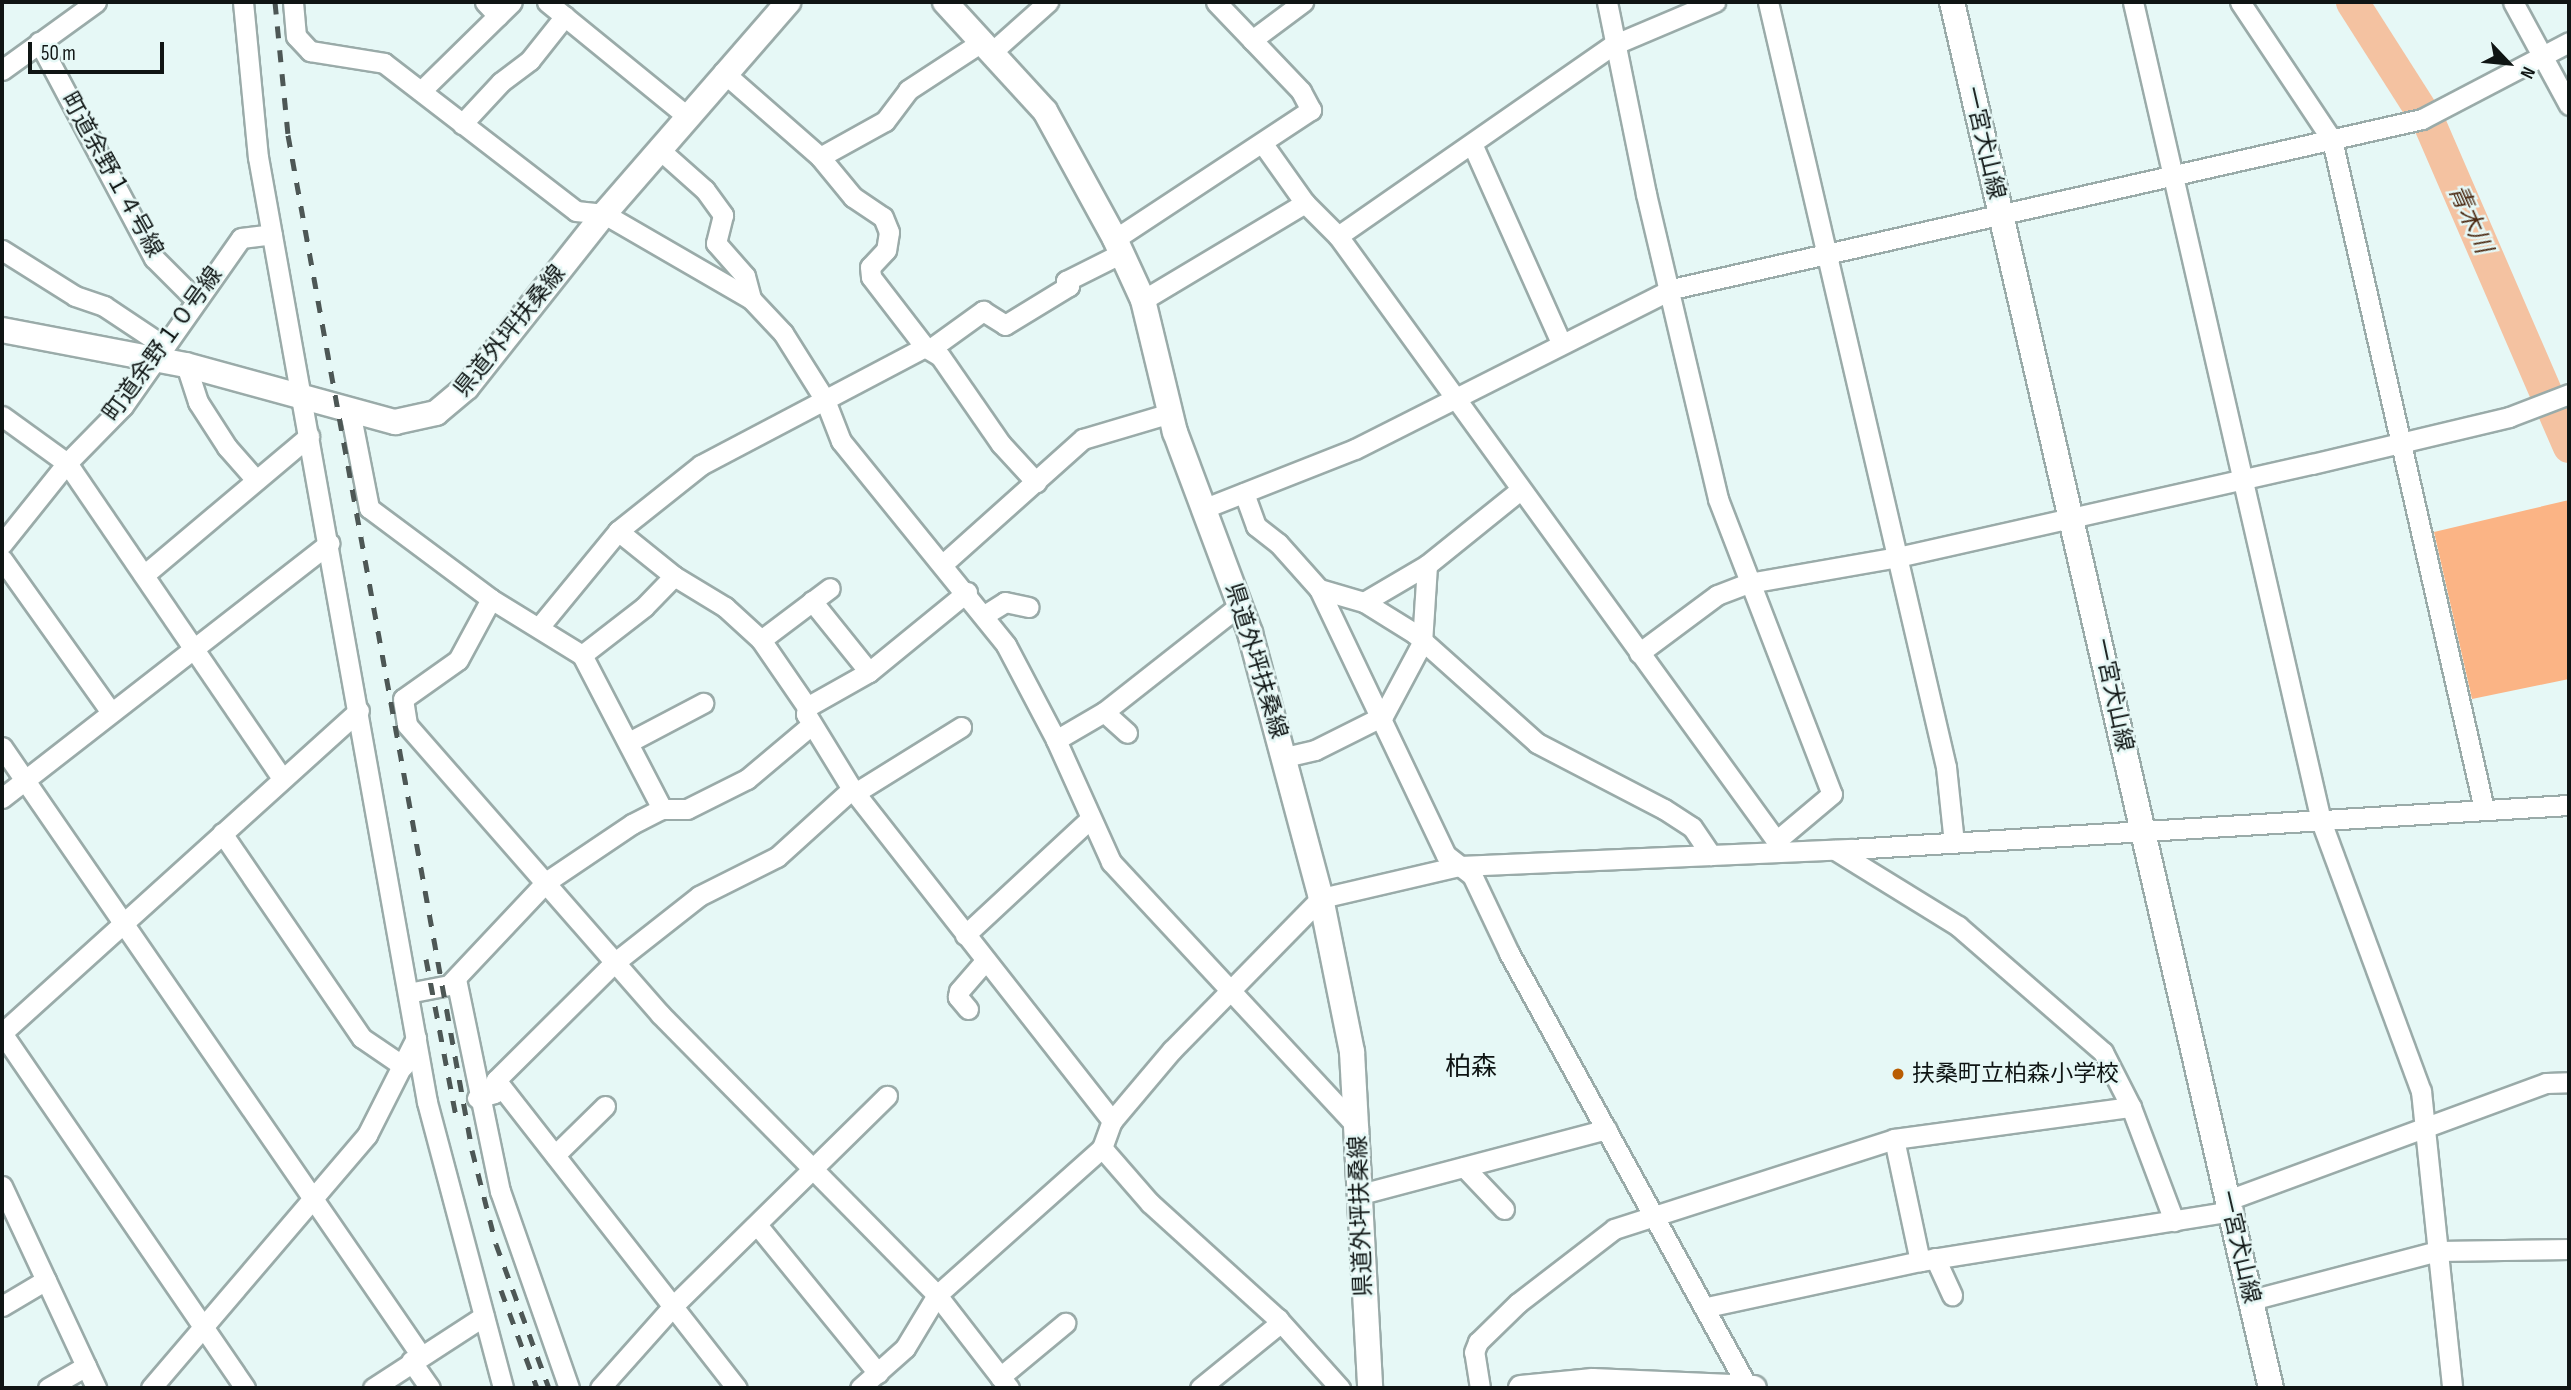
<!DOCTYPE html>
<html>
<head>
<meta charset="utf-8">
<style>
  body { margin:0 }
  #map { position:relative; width:2571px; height:1390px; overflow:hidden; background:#e6f8f6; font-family:"Sofia Sans Condensed","Noto Sans JP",sans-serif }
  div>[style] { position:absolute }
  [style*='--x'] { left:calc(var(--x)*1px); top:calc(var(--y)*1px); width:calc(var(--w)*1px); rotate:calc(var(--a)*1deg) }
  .green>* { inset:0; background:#fbb485 }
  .river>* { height:33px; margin:-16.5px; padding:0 16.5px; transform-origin:16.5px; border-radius:16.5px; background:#f4c2a1 }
  .roads { filter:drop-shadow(2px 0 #9aaba9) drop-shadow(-2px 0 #9aaba9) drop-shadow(0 2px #9aaba9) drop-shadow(0 -2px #9aaba9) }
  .minor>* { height:19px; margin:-9.5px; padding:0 9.5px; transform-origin:9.5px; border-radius:9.5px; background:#fff }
  .major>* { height:24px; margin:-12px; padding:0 12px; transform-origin:12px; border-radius:12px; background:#fff }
  .rail>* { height:5px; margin-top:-2.5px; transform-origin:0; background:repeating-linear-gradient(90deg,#4d5755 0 12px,transparent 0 24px) }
  .dots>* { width:19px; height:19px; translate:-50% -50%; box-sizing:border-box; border:4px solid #e6f8f6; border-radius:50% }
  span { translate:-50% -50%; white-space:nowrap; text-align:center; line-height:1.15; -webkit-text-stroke:5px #e6f8f6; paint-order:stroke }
  .street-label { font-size:23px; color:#0f1514 }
  .poi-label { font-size:23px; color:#0f1514 }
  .left { translate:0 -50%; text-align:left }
  .water-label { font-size:24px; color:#4d2b14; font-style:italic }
  .quarter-label { font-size:26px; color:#0f1514 }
  .frame { position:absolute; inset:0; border:4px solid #0f1514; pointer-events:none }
  .north { position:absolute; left:2473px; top:28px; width:70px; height:70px; -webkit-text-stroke:5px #e6f8f6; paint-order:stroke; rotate:116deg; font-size:19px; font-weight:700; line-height:28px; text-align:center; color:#0f1514 }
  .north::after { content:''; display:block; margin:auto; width:24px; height:32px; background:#0f1514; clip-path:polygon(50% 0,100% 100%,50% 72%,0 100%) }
  .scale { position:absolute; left:28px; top:42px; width:136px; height:32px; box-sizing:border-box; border:4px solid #0f1514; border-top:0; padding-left:9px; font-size:21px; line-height:24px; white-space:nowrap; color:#0f1514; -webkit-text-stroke:5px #e6f8f6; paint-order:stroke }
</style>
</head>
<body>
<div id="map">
  <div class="green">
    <i style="clip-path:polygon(2569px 500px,2569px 679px,2472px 699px,2434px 532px)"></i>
  </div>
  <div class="river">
    <i style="--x:2352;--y:2;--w:143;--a:57.5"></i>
    <i style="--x:2429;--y:123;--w:352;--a:66.6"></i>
  </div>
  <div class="roads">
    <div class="minor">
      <i style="--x:243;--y:2;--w:156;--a:84.5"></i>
      <i style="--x:258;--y:157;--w:960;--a:79.86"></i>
      <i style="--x:427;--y:1102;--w:296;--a:75.1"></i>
      <i style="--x:293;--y:2;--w:34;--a:85"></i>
      <i style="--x:296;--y:36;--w:21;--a:47"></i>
      <i style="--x:310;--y:51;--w:75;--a:9.2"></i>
      <i style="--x:384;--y:63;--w:242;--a:37.6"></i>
      <i style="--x:576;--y:211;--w:28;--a:6"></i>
      <i style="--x:485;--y:2;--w:19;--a:47"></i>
      <i style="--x:547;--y:2;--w:181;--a:39.2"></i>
      <i style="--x:1607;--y:2;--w:196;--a:78.5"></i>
      <i style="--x:1646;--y:194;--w:313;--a:76.7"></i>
      <i style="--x:1718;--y:499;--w:316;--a:68.9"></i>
      <i style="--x:1832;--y:794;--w:73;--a:140"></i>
      <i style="--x:1768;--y:2;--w:785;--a:76.9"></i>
      <i style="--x:1946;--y:767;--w:76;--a:84"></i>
      <i style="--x:2133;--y:2;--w:840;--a:77.07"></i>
      <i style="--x:2321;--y:821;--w:288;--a:69.7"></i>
      <i style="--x:2421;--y:1091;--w:299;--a:84"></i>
      <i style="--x:2240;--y:2;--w:166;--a:56.3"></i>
      <i style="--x:2332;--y:140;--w:686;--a:77.2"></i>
      <i style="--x:2513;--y:2;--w:117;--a:61.5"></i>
      <i style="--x:1252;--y:40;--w:64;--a:-36.7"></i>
      <i style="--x:39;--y:42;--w:245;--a:62"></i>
      <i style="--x:154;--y:258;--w:59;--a:45"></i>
      <i style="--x:993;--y:51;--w:74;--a:-41.7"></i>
      <i style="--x:2;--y:70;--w:116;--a:-35.9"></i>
      <i style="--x:723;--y:72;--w:129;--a:41.2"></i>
      <i style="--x:820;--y:157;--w:74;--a:-29"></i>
      <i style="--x:885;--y:121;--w:39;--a:-53"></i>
      <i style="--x:908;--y:90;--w:90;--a:-33.2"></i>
      <i style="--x:421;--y:91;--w:127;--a:-44.4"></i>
      <i style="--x:462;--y:124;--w:57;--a:-47.1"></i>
      <i style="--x:501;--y:82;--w:36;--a:-37"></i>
      <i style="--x:530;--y:60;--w:56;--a:-51.5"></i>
      <i style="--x:1263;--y:144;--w:72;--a:54.6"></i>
      <i style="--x:1305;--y:203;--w:47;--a:45"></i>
      <i style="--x:1338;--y:236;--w:758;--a:54.07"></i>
      <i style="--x:1473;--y:146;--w:216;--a:65.9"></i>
      <i style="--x:660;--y:150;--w:60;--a:41.6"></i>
      <i style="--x:705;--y:190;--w:31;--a:54"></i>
      <i style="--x:723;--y:215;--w:29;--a:104"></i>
      <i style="--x:716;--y:243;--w:44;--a:48.7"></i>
      <i style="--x:745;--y:276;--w:24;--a:75"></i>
      <i style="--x:820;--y:157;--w:52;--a:50.5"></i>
      <i style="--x:853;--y:197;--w:36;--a:34"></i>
      <i style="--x:883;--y:217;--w:16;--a:68"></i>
      <i style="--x:889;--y:232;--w:18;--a:99"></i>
      <i style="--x:886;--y:250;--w:23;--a:133"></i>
      <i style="--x:870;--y:267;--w:10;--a:84"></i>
      <i style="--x:871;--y:277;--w:88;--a:52.4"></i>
      <i style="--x:925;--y:347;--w:17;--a:31"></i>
      <i style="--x:940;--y:356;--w:107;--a:55.3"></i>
      <i style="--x:1001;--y:444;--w:52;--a:47.4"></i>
      <i style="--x:606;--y:215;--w:168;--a:30.1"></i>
      <i style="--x:751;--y:299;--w:47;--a:46.7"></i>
      <i style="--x:783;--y:333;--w:79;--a:57.9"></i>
      <i style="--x:825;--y:400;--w:44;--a:68.7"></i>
      <i style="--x:841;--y:441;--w:262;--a:51"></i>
      <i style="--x:1006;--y:645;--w:107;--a:62.2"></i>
      <i style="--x:1056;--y:740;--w:134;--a:65.7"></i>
      <i style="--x:1111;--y:862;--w:363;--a:47.1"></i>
      <i style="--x:1338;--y:236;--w:335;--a:-34.8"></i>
      <i style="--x:1613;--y:45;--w:111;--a:-22.9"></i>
      <i style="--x:1115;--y:239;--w:235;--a:-33.4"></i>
      <i style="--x:1311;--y:110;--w:21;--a:-118"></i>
      <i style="--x:1301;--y:91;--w:123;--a:-133.7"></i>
      <i style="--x:2;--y:250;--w:86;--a:32.2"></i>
      <i style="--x:75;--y:296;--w:31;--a:19"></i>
      <i style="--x:104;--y:306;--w:72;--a:33.7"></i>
      <i style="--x:1143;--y:300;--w:189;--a:-30.9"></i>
      <i style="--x:933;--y:347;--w:62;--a:-35.8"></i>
      <i style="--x:983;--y:311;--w:26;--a:32"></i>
      <i style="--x:1005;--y:325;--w:75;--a:-31.4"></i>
      <i style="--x:1069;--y:286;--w:6;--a:-121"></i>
      <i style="--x:1066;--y:281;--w:63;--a:-26.6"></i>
      <i style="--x:186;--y:365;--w:39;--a:72"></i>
      <i style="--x:198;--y:402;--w:54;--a:57.2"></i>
      <i style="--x:227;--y:447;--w:44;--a:48.7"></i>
      <i style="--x:350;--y:411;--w:99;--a:78.9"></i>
      <i style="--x:369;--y:508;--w:152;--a:36.7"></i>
      <i style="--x:491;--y:599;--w:69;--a:118.4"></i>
      <i style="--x:458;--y:660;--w:67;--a:144.7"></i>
      <i style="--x:403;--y:699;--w:26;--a:81"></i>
      <i style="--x:407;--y:725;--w:384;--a:48.8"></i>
      <i style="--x:660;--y:1014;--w:395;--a:45.4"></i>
      <i style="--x:937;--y:1295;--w:118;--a:52.3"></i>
      <i style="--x:2;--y:416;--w:80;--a:35.9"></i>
      <i style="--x:67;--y:463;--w:381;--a:55.7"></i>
      <i style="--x:1244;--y:493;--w:35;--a:70"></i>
      <i style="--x:1256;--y:526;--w:28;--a:38"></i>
      <i style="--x:1278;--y:543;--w:62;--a:48.3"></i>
      <i style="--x:1319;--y:589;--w:295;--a:64.5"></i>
      <i style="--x:1446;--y:855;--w:33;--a:38"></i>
      <i style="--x:1472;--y:875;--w:86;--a:64.6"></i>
      <i style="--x:1509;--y:953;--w:496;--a:61.2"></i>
      <i style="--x:1205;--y:508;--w:161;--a:-21.5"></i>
      <i style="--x:1355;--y:449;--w:355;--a:-26.8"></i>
      <i style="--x:1672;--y:289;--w:769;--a:-12.77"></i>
      <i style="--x:2422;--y:119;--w:166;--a:-27.6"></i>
      <i style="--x:618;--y:531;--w:72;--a:38.8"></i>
      <i style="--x:674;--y:576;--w:60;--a:31.3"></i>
      <i style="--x:725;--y:607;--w:49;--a:42.5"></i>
      <i style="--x:761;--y:640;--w:81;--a:55.5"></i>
      <i style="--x:2;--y:544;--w:104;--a:-51.3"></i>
      <i style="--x:67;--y:463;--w:80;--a:-45.5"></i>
      <i style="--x:123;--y:406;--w:205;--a:-54.9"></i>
      <i style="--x:241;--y:238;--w:31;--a:-7"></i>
      <i style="--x:2;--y:559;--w:186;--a:54.6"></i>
      <i style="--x:943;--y:564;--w:188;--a:-41.8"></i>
      <i style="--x:1083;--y:439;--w:91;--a:-16.6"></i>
      <i style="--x:144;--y:575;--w:216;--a:-40.1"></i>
      <i style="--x:1319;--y:589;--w:47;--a:16.1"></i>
      <i style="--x:1364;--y:602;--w:59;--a:31.8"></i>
      <i style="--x:1414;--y:633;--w:165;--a:41.8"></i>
      <i style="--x:1537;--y:743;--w:143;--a:27.5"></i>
      <i style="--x:1664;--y:809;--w:33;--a:33"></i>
      <i style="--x:1692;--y:827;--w:34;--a:56"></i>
      <i style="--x:967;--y:592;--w:127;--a:140.8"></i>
      <i style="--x:869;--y:672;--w:71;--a:150.6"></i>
      <i style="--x:807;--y:707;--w:7;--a:98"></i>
      <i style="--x:806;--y:714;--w:88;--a:58.5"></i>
      <i style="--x:852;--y:789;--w:422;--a:51.9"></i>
      <i style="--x:491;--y:599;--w:107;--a:31.6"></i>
      <i style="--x:582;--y:655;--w:174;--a:62.5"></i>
      <i style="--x:812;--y:601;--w:91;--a:51.2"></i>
      <i style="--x:1364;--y:602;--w:73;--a:-30.4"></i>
      <i style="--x:1427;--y:565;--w:119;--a:-38.9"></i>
      <i style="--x:986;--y:614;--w:22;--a:-32"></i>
      <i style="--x:1005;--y:602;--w:24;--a:12"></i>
      <i style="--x:540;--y:626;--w:123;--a:-50.6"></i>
      <i style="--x:618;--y:531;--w:106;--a:-38.5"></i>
      <i style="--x:701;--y:465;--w:253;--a:-27.8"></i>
      <i style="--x:761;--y:640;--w:86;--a:-37"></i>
      <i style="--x:1639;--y:653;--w:97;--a:-36.6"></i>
      <i style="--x:1717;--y:595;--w:34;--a:-21"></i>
      <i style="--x:1749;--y:583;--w:151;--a:-9.9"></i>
      <i style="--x:1898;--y:557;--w:424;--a:-12.7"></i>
      <i style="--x:2312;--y:464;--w:203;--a:-13.4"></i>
      <i style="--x:2509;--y:417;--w:64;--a:-21"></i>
      <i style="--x:582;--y:655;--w:78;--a:-37.7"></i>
      <i style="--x:644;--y:607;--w:43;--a:-45.9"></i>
      <i style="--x:1104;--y:712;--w:31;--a:42"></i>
      <i style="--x:1056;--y:740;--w:56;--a:-30.3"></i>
      <i style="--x:1104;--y:712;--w:173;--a:-38.2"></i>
      <i style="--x:629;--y:742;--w:84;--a:-27.8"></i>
      <i style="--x:2;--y:747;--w:737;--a:55.45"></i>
      <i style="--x:1285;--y:757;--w:31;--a:-13"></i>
      <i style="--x:1315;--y:750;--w:76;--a:-26.6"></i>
      <i style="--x:1383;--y:716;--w:83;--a:-61.9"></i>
      <i style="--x:1422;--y:643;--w:78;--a:-86.3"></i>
      <i style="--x:855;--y:793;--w:125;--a:-31.9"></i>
      <i style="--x:2;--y:798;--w:415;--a:-37.9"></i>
      <i style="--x:222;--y:833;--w:248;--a:55.7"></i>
      <i style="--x:362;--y:1038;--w:50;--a:34.3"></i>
      <i style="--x:1835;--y:850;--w:145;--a:31.7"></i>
      <i style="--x:1958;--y:926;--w:192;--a:41"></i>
      <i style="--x:2103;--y:1052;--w:62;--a:63"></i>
      <i style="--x:2131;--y:1107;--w:122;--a:69.3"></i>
      <i style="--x:965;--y:935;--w:171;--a:-42.9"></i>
      <i style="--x:456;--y:979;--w:217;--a:78.3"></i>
      <i style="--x:500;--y:1191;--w:209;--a:70.7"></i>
      <i style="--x:408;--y:993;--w:42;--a:-11"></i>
      <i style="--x:449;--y:985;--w:141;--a:-46.7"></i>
      <i style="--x:546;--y:882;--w:104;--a:-34"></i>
      <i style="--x:632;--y:824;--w:34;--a:-27"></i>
      <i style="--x:662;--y:809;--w:25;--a:0"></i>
      <i style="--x:687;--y:809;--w:67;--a:-26.6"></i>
      <i style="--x:747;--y:779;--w:82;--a:-40.1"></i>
      <i style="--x:968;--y:1009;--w:16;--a:-130"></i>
      <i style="--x:958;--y:997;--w:6;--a:-81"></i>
      <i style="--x:959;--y:991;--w:40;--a:-49"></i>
      <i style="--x:2;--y:1033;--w:481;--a:-42.1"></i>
      <i style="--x:2;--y:1033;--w:430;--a:55.6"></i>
      <i style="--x:496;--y:1080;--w:391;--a:52"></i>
      <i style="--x:477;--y:1098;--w:18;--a:-16"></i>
      <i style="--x:494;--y:1093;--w:13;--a:-81"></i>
      <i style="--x:496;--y:1080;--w:166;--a:-44.8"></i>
      <i style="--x:614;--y:963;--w:108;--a:-38.2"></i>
      <i style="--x:699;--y:896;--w:87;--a:-26.6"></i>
      <i style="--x:777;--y:857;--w:101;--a:-42.2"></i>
      <i style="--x:1894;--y:1139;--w:125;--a:78"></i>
      <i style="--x:1102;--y:1148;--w:73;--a:48.9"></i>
      <i style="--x:1150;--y:1203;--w:173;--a:42.2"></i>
      <i style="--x:1278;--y:1319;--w:93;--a:48.1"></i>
      <i style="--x:555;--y:1155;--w:70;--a:-44.4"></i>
      <i style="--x:1464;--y:1167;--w:58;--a:46.4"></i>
      <i style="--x:2;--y:1186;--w:223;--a:65"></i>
      <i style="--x:1361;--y:1194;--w:254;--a:-14.8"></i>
      <i style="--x:2228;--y:1200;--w:339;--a:-20.2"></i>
      <i style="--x:2546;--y:1083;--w:23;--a:-2"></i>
      <i style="--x:758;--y:1226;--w:190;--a:50.8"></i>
      <i style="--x:1935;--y:1258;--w:41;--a:65.3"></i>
      <i style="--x:2251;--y:1300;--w:193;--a:-14.7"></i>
      <i style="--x:2438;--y:1251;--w:131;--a:-0.9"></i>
      <i style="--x:2;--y:1306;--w:51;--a:-30.6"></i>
      <i style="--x:1707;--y:1307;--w:218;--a:-12.2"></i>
      <i style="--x:1920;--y:1261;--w:317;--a:-9.1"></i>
      <i style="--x:411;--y:1361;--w:33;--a:55"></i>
      <i style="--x:1000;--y:1377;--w:85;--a:-39.7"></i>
      <i style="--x:48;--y:1388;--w:44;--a:-30.1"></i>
      <i style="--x:151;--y:1388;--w:333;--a:-49.5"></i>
      <i style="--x:367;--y:1135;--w:109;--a:-63.2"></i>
      <i style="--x:373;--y:1388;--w:132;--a:-33"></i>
      <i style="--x:600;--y:1388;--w:110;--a:-48.3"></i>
      <i style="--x:673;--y:1306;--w:300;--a:-44.5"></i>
      <i style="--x:860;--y:1388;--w:60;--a:-41.6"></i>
      <i style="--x:905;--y:1348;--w:62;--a:-58.9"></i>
      <i style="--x:937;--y:1295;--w:221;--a:-41.7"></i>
      <i style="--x:1102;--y:1148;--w:29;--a:-70"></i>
      <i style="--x:1112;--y:1121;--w:93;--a:-49.8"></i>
      <i style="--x:1172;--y:1050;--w:213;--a:-45.6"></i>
      <i style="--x:1321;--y:898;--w:141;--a:-13.1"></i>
      <i style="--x:1458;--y:866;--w:393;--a:-2.5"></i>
      <i style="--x:1851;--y:849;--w:719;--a:-3.51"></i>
      <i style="--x:1200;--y:1388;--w:97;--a:-39.1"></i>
      <i style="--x:1275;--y:1327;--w:9;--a:-69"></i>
      <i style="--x:1480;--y:1388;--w:36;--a:-99"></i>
      <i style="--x:1474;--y:1352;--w:11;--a:-68"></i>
      <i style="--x:1478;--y:1342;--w:56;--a:-44.3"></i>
      <i style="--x:1518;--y:1303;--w:121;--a:-37.6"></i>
      <i style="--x:1614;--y:1229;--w:294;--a:-17.8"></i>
      <i style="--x:1894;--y:1139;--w:239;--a:-7.7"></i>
    </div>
    <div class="major">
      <i style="--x:945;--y:2;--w:148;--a:47.5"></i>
      <i style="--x:1045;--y:111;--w:146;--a:61.3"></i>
      <i style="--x:1115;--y:239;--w:67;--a:65.3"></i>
      <i style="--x:1143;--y:300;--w:136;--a:76.4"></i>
      <i style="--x:1175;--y:432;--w:215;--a:69.5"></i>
      <i style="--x:1250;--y:633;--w:274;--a:75"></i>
      <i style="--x:1321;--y:898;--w:157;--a:78.6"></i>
      <i style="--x:1352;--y:1052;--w:336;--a:86.9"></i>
      <i style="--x:1952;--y:2;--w:1422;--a:77.04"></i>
      <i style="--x:2;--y:330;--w:187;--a:10.8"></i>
      <i style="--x:186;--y:365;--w:217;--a:15.3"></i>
      <i style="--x:395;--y:422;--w:42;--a:-12.4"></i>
      <i style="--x:436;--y:413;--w:40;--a:-40"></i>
      <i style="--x:467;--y:387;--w:221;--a:-51.6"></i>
      <i style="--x:604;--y:214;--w:281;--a:-49"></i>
      <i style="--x:1521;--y:1388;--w:72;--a:-5.6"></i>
      <i style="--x:1593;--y:1381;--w:161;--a:2.5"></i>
    </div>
  </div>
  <div class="rail">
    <i style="--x:275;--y:2;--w:134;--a:84.4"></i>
    <i style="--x:288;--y:135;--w:1032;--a:79.72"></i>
    <i style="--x:472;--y:1150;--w:97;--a:75.7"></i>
    <i style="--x:496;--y:1244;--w:153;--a:69.8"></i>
    <i style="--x:426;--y:959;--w:161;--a:79.2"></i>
    <i style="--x:501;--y:1290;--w:104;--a:69.8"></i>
  </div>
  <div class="dots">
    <i style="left:1898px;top:1074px;background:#b95d02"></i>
  </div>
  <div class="street-label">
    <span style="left:1984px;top:143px;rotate:77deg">一宮犬山線</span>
    <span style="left:112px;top:175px;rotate:61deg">町道余野１４号線</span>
    <span style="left:510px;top:331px;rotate:-51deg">県道外坪扶桑線</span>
    <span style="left:163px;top:344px;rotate:-54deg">町道余野１０号線</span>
    <span style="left:1256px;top:661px;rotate:73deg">県道外坪扶桑線</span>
    <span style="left:2113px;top:695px;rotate:78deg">一宮犬山線</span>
    <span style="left:1361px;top:1216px;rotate:-92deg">県道外坪扶桑線</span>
    <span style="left:2239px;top:1247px;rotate:77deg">一宮犬山線</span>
  </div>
  <div class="poi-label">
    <span class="left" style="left:1912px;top:1074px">扶桑町立柏森小学校</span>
  </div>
  <div class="water-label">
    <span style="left:2470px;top:219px;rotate:66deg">青木川</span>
  </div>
  <div class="quarter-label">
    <span style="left:1471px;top:1068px">柏森</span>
  </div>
  <div class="frame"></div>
  <div class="north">N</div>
  <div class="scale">50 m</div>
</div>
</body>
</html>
